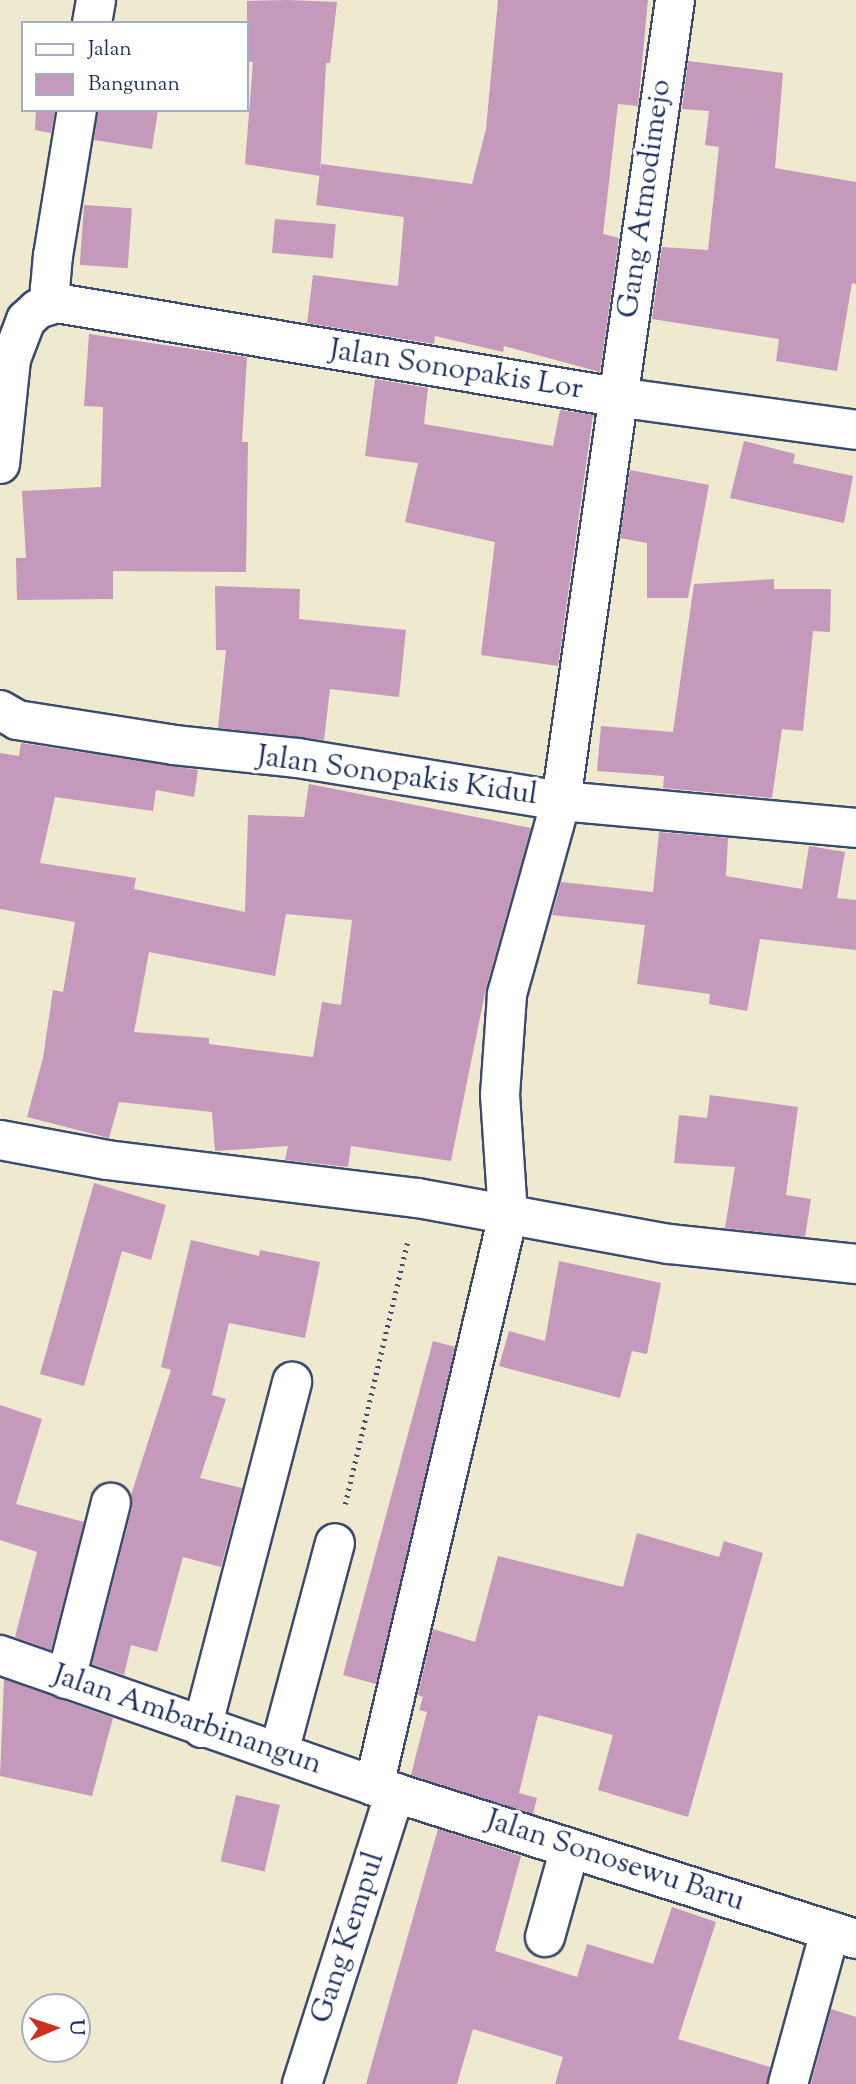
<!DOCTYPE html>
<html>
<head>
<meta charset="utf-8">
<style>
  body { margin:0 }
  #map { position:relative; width:856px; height:2084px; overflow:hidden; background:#eee9cf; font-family:"Sorts Mill Goudy",serif }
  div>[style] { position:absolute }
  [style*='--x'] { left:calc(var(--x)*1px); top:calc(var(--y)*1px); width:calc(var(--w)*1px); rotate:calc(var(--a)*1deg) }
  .building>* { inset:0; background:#c499bc; transform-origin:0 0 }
  .path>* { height:4.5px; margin-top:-2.25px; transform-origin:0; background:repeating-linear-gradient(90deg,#3b4b6f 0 2px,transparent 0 7px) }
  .roads { filter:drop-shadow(2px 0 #3b4b6f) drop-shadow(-2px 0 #3b4b6f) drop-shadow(0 2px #3b4b6f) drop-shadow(0 -2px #3b4b6f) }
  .minor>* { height:38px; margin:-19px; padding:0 19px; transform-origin:19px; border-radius:19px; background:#fff }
  .major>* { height:38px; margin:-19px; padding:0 19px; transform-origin:19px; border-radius:19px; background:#fff }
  span { translate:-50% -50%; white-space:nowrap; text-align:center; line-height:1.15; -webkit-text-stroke:7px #fff; paint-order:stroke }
  .street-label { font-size:30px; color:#1b2f5e }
  .legend { position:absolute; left:21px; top:21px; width:228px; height:91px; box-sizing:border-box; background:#fff; border:2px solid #a4acbf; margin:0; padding:9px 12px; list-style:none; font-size:21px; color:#1b2f5e }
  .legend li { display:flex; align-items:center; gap:14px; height:35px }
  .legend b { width:35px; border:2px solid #a4acbf }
  .north { position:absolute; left:21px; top:1993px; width:70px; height:70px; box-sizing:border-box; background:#fff; border:2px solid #a4acbf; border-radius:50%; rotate:88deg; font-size:19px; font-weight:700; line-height:28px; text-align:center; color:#1b2f5e }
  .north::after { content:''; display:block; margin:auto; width:24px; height:32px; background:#c8321e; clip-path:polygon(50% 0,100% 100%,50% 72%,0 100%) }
</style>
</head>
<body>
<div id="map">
  <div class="building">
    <i style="clip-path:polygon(288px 0,337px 2px,330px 63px,326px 63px,320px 176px,245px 164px,253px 62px,247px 62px,247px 1px)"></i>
    <i style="clip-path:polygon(498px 0,648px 0,638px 106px,618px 104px,603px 234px,619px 238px,600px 372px,504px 346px,503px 352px,435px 336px,434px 344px,307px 323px,313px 275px,398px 286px,404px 217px,316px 205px,321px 164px,472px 184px,486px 129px)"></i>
    <i style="clip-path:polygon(688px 61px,783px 73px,775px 168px,856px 182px,856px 284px,852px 283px,837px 371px,776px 361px,779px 339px,652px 319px,662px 247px,708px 250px,719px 147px,705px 145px,709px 111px,682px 109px)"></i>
    <i style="clip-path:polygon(36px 110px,55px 110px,51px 133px,35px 130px)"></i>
    <i style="clip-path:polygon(98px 110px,158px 110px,152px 149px,94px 140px)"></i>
    <i style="left:84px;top:205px;width:48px;height:60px;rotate:4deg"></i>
    <i style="left:275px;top:219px;width:61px;height:34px;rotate:5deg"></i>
    <i style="clip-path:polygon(89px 334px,247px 357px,242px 442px,248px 442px,246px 572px,113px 571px,113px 599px,17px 600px,16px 558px,26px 558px,22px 491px,101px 487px,103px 407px,84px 406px)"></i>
    <i style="clip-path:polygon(375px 379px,428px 388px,424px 424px,553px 446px,560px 410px,593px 415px,558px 666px,481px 655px,495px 542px,405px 522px,418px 463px,365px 456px)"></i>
    <i style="clip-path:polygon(744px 441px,795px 454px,793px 463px,853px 476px,844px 523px,730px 498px)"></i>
    <i style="clip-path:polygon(630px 470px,709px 485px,688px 598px,647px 598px,647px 543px,620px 538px)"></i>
    <i style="clip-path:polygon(774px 579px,774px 589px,831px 589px,830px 632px,813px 631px,803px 731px,782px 729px,772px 798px,663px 788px,664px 776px,597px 771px,601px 726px,673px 732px,694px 584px)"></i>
    <i style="clip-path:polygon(215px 586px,300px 589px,299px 619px,406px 630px,399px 697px,330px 689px,324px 740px,218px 728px,226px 650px,216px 650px)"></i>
    <i style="clip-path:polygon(evenodd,21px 743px,198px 770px,194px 797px,156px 790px,153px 811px,55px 797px,40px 863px,136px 878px,134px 889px,245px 912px,248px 815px,304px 817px,309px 784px,531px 828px,486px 988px,451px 1161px,351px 1146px,348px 1167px,285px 1160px,288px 1146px,215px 1151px,212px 1112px,119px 1102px,109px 1138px,27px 1117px,43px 1058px,53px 990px,63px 992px,75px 922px,0 909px,0 753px,19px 756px,21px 743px,286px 914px,352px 920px,341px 1005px,322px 1002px,313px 1057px,209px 1044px,209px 1038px,134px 1032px,149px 952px,275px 976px,286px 914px)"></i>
    <i style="clip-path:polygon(659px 832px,728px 838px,726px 876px,802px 889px,809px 846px,845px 852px,837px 898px,856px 900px,856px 950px,760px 939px,747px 1011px,709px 1004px,710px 994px,637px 984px,645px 925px,552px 915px,561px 882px,653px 892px)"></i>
    <i style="clip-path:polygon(710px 1095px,798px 1107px,786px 1195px,811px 1199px,805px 1237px,725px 1228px,735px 1167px,674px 1163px,679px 1115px,707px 1118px)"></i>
    <i style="clip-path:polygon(94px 1183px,166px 1205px,151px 1260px,122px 1251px,84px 1386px,40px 1374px)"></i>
    <i style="clip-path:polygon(191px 1240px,259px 1256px,260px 1250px,320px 1262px,305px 1338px,229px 1323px,212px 1395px,226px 1399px,200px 1478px,242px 1488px,221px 1567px,183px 1557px,157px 1652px,131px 1645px,124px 1675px,92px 1664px,132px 1508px,131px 1495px,171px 1370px,161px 1367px)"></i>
    <i style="clip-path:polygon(559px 1261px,661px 1283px,647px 1354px,632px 1351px,620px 1398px,499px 1366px,509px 1331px,545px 1341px)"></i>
    <i style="clip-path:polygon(433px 1341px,455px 1347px,376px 1684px,343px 1675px)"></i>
    <i style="clip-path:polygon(0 1405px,42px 1419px,16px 1504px,84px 1522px,51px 1650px,15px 1637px,37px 1552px,0 1540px)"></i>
    <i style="clip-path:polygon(637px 1533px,719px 1557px,724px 1541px,763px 1553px,688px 1817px,598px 1790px,613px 1735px,538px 1715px,519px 1793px,537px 1798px,533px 1814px,411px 1775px,427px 1712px,419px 1710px,423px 1697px,418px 1695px,433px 1629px,475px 1642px,498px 1556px,623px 1587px)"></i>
    <i style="clip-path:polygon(4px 1679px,113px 1718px,92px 1796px,0 1776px)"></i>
    <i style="left:236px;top:1795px;width:45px;height:68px;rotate:13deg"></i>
    <i style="clip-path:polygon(438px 1829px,521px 1856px,495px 1951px,577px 1977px,587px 1944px,653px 1964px,672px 1907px,716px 1922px,678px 2039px,770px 2067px,767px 2084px,555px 2084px,563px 2057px,473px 2029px,457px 2084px,366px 2084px)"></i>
    <i style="clip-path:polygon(831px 2009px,856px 2017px,856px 2084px,811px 2084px)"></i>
  </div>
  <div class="path">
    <i style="--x:345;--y:1504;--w:271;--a:-76.6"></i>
  </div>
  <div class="roads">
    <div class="minor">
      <i style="--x:92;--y:23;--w:23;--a:-80"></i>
      <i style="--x:57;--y:303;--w:16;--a:-117"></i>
      <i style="--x:50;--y:289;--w:33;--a:-85"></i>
      <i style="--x:53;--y:256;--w:148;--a:-80.7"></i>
      <i style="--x:0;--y:464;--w:106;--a:-84"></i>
      <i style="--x:11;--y:359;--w:42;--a:-69"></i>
      <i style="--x:26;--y:320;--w:16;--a:-43"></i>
      <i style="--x:38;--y:309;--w:20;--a:-18"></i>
      <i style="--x:57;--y:303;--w:567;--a:9.55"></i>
      <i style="--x:616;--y:397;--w:242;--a:7.8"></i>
      <i style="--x:0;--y:710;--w:20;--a:30"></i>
      <i style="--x:17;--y:720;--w:159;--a:9"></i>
      <i style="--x:174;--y:745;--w:125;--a:6"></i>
      <i style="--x:298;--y:758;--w:266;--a:9.3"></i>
      <i style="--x:561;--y:801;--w:296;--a:5.2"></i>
      <i style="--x:0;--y:1140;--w:109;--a:10.6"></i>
      <i style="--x:107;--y:1160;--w:313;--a:7"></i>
      <i style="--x:418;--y:1198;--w:255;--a:10.4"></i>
      <i style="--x:669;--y:1244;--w:188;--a:6.1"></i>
      <i style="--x:66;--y:1679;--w:182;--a:-75.7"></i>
      <i style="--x:202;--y:1728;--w:358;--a:-75.4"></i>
      <i style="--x:279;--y:1752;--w:216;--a:-75"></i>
      <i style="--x:374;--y:1786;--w:587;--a:-76.79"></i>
      <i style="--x:508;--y:1215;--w:120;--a:-93.8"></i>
      <i style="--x:500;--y:1095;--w:101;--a:-86"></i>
      <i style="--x:507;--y:994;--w:200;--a:-74.4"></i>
      <i style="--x:561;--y:801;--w:809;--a:-81.9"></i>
      <i style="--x:545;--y:1937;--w:92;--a:-74.3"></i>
      <i style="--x:302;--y:2084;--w:306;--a:-72.3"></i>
      <i style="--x:788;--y:2084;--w:159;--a:-74.6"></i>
    </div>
    <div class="major">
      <i style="--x:0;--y:1655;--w:396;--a:19.3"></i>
      <i style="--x:374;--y:1786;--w:506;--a:17.61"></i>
    </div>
  </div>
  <div class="street-label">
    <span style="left:646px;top:199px;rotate:-82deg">Gang Atmodimejo</span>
    <span style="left:456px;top:371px;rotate:9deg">Jalan Sonopakis Lor</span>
    <span style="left:397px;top:777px;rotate:8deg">Jalan Sonopakis Kidul</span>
    <span style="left:187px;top:1721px;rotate:19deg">Jalan Ambarbinangun</span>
    <span style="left:615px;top:1862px;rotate:18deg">Jalan Sonosewu Baru</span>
    <span style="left:349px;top:1938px;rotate:-72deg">Gang Kempul</span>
  </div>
  <ul class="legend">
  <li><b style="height:9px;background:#fff"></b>Jalan</li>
  <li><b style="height:19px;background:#c499bc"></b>Bangunan</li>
  </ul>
  <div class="north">U</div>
</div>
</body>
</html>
